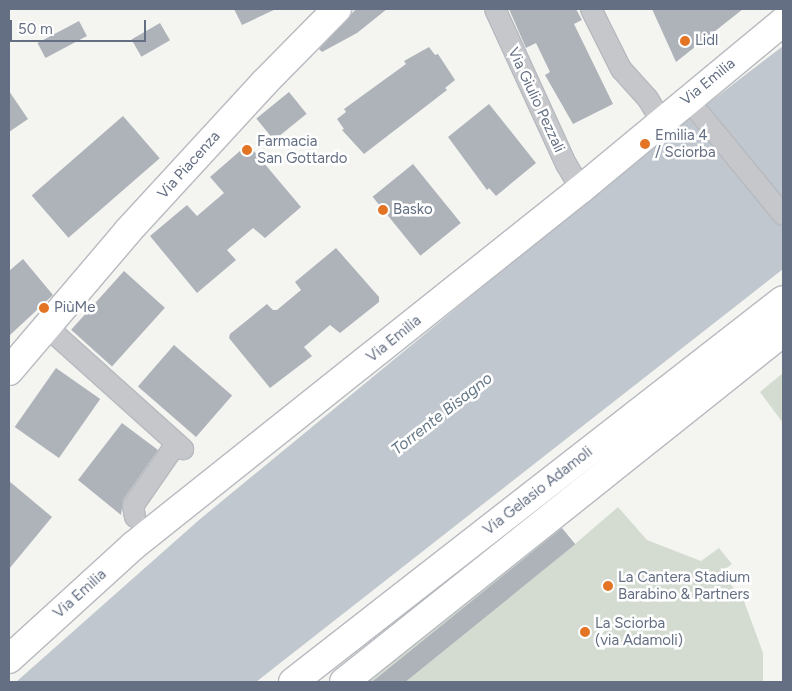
<!DOCTYPE html>
<html>
<head>
<meta charset="utf-8">
<style>
  body { margin:0 }
  #map { position:relative; width:792px; height:691px; overflow:hidden; background:#f4f5f1; font-family:Figtree,sans-serif }
  div>[style] { position:absolute }
  [style*='--x'] { left:calc(var(--x)*1px); top:calc(var(--y)*1px); width:calc(var(--w)*1px); rotate:calc(var(--a)*1deg) }
  .green>* { inset:0; background:#d4dcd2 }
  .water>* { inset:0; background:#c0c7ce }
  .building>* { inset:0; background:#aeb3ba; transform-origin:0 0 }
  .roads { filter:drop-shadow(1px 0 #b7babf) drop-shadow(-1px 0 #b7babf) drop-shadow(0 1px #b7babf) drop-shadow(0 -1px #b7babf) }
  .street>* { height:20px; margin:-10px; padding:0 10px; transform-origin:10px; border-radius:10px; background:#c5c7cb }
  .secondary>* { height:28px; margin:-14px; padding:0 14px; transform-origin:14px; border-radius:14px; background:#fff }
  .primary>* { height:28px; margin:-14px; padding:0 14px; transform-origin:14px; border-radius:14px; background:#fff }
  .dots>* { width:14px; height:14px; translate:-50% -50%; box-sizing:border-box; border:2px solid #fff; border-radius:50% }
  span { translate:-50% -50%; white-space:nowrap; text-align:center; line-height:1.15; -webkit-text-stroke:5px #fff; paint-order:stroke }
  .poi-label { font-size:15px; color:#646f83 }
  .left { translate:0 -50%; text-align:left }
  .street-label { font-size:15px; color:#646f83 }
  .water-label { font-size:16px; color:#647786; font-style:italic }
  .frame { position:absolute; inset:0; border:10px solid #646f83; pointer-events:none }
  .scale { position:absolute; left:10px; top:20px; width:136px; height:22px; box-sizing:border-box; border:2px solid #646f83; border-top:0; padding-left:6px; font-size:15px; line-height:18px; white-space:nowrap; color:#646f83; -webkit-text-stroke:4px #fff; paint-order:stroke }
</style>
</head>
<body>
<div id="map">
  <div class="green">
    <i style="clip-path:polygon(783px 373px,783px 423px,760px 392px)"></i>
    <i style="clip-path:polygon(618px 507px,647px 540px,701px 561px,719px 548px,732px 564px,721px 572px,744px 601px,763px 653px,763px 682px,364px 682px,560px 526px,575px 544px)"></i>
  </div>
  <div class="water">
    <i style="clip-path:polygon(783px 46px,783px 269px,256px 682px,16px 682px,199px 520px,663px 138px)"></i>
  </div>
  <div class="building">
    <i style="clip-path:polygon(234px 9px,276px 9px,242px 25px)"></i>
    <i style="clip-path:polygon(356px 9px,387px 9px,357px 33px,322px 52px,319px 49px)"></i>
    <i style="clip-path:polygon(509px 9px,576px 9px,582px 20px,574px 24px,613px 104px,573px 124px,545px 75px,550px 72px,536px 43px,526px 48px)"></i>
    <i style="clip-path:polygon(652px 9px,743px 9px,676px 62px)"></i>
    <i style="left:79px;top:21px;width:17px;height:47px;rotate:62deg"></i>
    <i style="left:160px;top:23px;width:20px;height:33px;rotate:60deg"></i>
    <i style="clip-path:polygon(429px 47px,435px 55px,438px 54px,455px 80px,445px 88px,447px 90px,364px 154px,342px 130px,344px 129px,337px 119px,346px 112px,344px 109px,406px 64px,404px 61px)"></i>
    <i style="clip-path:polygon(9px 91px,28px 119px,9px 132px)"></i>
    <i style="left:289px;top:92px;width:28px;height:42px;rotate:51deg"></i>
    <i style="clip-path:polygon(489px 104px,536px 163px,496px 196px,489px 188px,487px 190px,448px 137px)"></i>
    <i style="left:123px;top:116px;width:56px;height:121px;rotate:49deg"></i>
    <i style="clip-path:polygon(248px 144px,301px 207px,265px 238px,253px 228px,227px 250px,236px 260px,197px 293px,150px 236px,187px 205px,197px 216px,224px 193px,210px 177px)"></i>
    <i style="left:413px;top:164px;width:76px;height:52px;rotate:51deg"></i>
    <i style="clip-path:polygon(336px 248px,379px 297px,379px 302px,340px 333px,330px 325px,304px 347px,312px 356px,270px 388px,229px 338px,230px 334px,267px 304px,273px 310px,277px 310px,301px 290px,295px 282px)"></i>
    <i style="clip-path:polygon(23px 259px,53px 295px,9px 336px,9px 271px)"></i>
    <i style="left:124px;top:271px;width:55px;height:79px;rotate:42deg"></i>
    <i style="left:174px;top:345px;width:77px;height:55px;rotate:41deg"></i>
    <i style="left:56px;top:368px;width:54px;height:72px;rotate:35deg"></i>
    <i style="clip-path:polygon(122px 423px,158px 450px,123px 500px,121px 515px,78px 480px)"></i>
    <i style="clip-path:polygon(9px 481px,52px 517px,9px 569px)"></i>
    <i style="left:562px;top:528px;width:21px;height:247px;rotate:51deg"></i>
  </div>
  <div class="roads">
    <div class="street">
      <i style="--x:495;--y:9;--w:170;--a:65.4"></i>
      <i style="--x:566;--y:164;--w:29;--a:59"></i>
      <i style="--x:591;--y:9;--w:67;--a:63.4"></i>
      <i style="--x:621;--y:69;--w:40;--a:48"></i>
      <i style="--x:648;--y:99;--w:26;--a:59"></i>
      <i style="--x:687;--y:98;--w:151;--a:50.6"></i>
      <i style="--x:47;--y:327;--w:183;--a:41.9"></i>
      <i style="--x:135;--y:517;--w:11;--a:-100"></i>
      <i style="--x:133;--y:506;--w:75;--a:-55.3"></i>
    </div>
    <div class="secondary">
      <i style="--x:9;--y:371;--w:184;--a:-49.6"></i>
      <i style="--x:128;--y:231;--w:201;--a:-47.4"></i>
      <i style="--x:264;--y:83;--w:104;--a:-45.4"></i>
      <i style="--x:9;--y:659;--w:168;--a:-42.3"></i>
      <i style="--x:133;--y:546;--w:573;--a:-38.55"></i>
      <i style="--x:581;--y:189;--w:262;--a:-39.6"></i>
    </div>
    <div class="primary">
      <i style="--x:293;--y:682;--w:621;--a:-37.94"></i>
      <i style="--x:344;--y:682;--w:561;--a:-38.56"></i>
    </div>
  </div>
  <div class="dots">
    <i style="left:685px;top:41px;background:#e37424"></i>
    <i style="left:645px;top:144px;background:#e37424"></i>
    <i style="left:247px;top:150px;background:#e37424"></i>
    <i style="left:383px;top:210px;background:#e37424"></i>
    <i style="left:44px;top:308px;background:#e37424"></i>
    <i style="left:608px;top:586px;background:#e37424"></i>
    <i style="left:585px;top:632px;background:#e37424"></i>
  </div>
  <div class="poi-label">
    <span class="left" style="left:695px;top:41px">Lidl</span>
    <span class="left" style="left:655px;top:144px">Emilia 4<br>/ Sciorba</span>
    <span class="left" style="left:257px;top:150px">Farmacia<br>San Gottardo</span>
    <span class="left" style="left:393px;top:210px">Basko</span>
    <span class="left" style="left:54px;top:308px">PiùMe</span>
    <span class="left" style="left:618px;top:586px">La Cantera Stadium<br>Barabino &amp; Partners</span>
    <span class="left" style="left:595px;top:632px">La Sciorba<br>(via Adamoli)</span>
  </div>
  <div class="street-label">
    <span style="left:708px;top:82px;rotate:-39deg">Via Emilia</span>
    <span style="left:536px;top:100px;rotate:65deg">Via Giulio Pezzali</span>
    <span style="left:189px;top:165px;rotate:-48deg">Via Piacenza</span>
    <span style="left:394px;top:339px;rotate:-39deg">Via Emilia</span>
    <span style="left:538px;top:491px;rotate:-38deg">Via Gelasio Adamoli</span>
    <span style="left:80px;top:594px;rotate:-42deg">Via Emilia</span>
  </div>
  <div class="water-label">
    <span style="left:442px;top:414px;rotate:-38deg">Torrente Bisagno</span>
  </div>
  <div class="frame"></div>
  <div class="scale">50 m</div>
</div>
</body>
</html>
